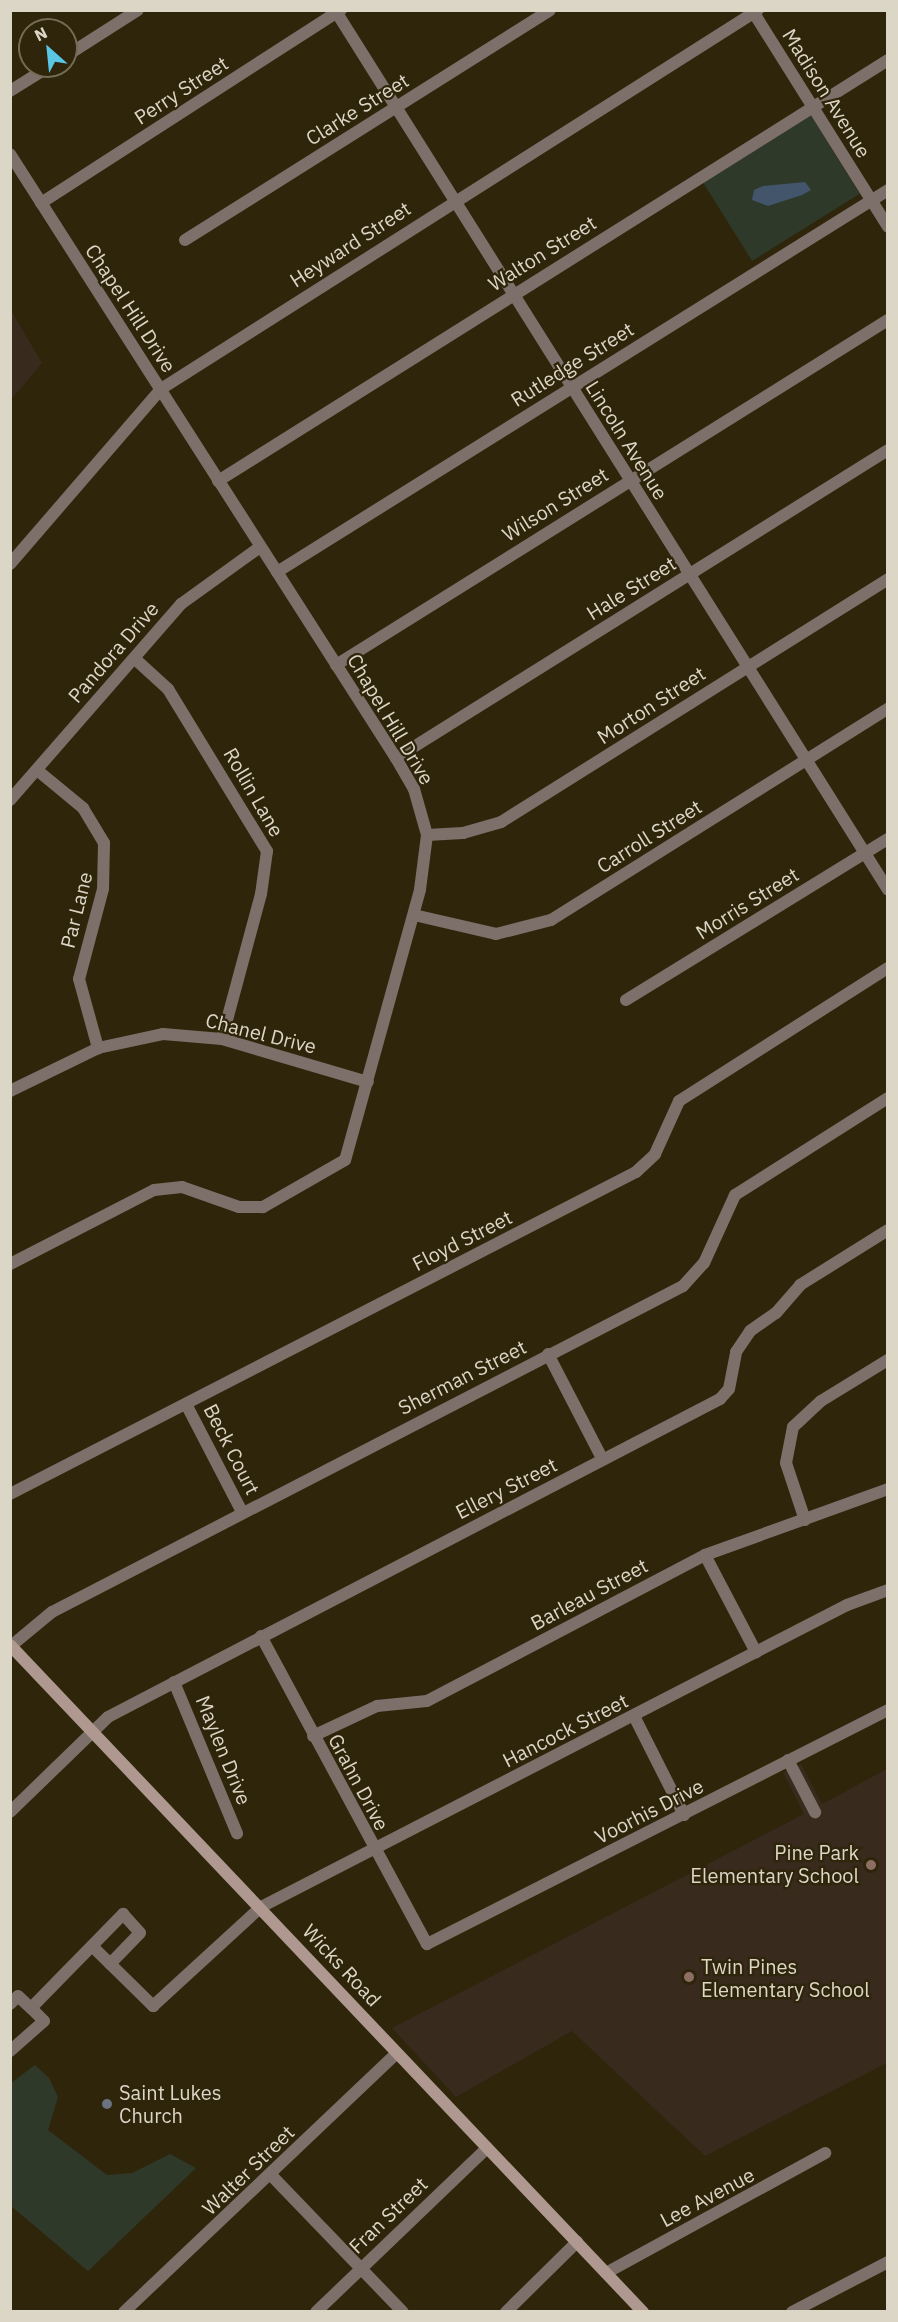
<!DOCTYPE html>
<html>
<head>
<meta charset="utf-8">
<style>
  body { margin:0 }
  #map { position:relative; width:898px; height:2322px; overflow:hidden; background:#2e250a; font-family:"IBM Plex Sans",sans-serif }
  div>[style] { position:absolute }
  [style*='--x'] { left:calc(var(--x)*1px); top:calc(var(--y)*1px); width:calc(var(--w)*1px); rotate:calc(var(--a)*1deg) }
  .education>* { inset:0; background:#382a1d }
  .green>* { inset:0; background:#2f392a; transform-origin:0 0 }
  .water>* { inset:0; background:#42556b }
  .street>* { height:12px; margin:-6px; padding:0 6px; transform-origin:6px; border-radius:6px; background:#7d6f69 }
  .secondary>* { height:12px; margin:-6px; padding:0 6px; transform-origin:6px; border-radius:6px; background:#ae988f }
  .dots>* { width:16px; height:16px; translate:-50% -50%; box-sizing:border-box; border:3px solid #2e250a; border-radius:50% }
  span { translate:-50% -50%; white-space:nowrap; text-align:center; line-height:1.15; -webkit-text-stroke:4.5px #2e250a; paint-order:stroke }
  .street-label { font-size:20px; color:#dcd6c7 }
  .poi-label { font-size:20px; color:#dcd6c7 }
  .right { translate:-100% -50%; text-align:right }
  .left { translate:0 -50%; text-align:left }
  .frame { position:absolute; inset:0; border:12px solid #dcd6c7; pointer-events:none }
  .north { position:absolute; left:18px; top:18px; width:60px; height:60px; box-sizing:border-box; background:#2e250a; border:2px solid #746c56; border-radius:50%; rotate:333deg; font-size:16px; font-weight:700; line-height:24px; text-align:center; color:#dcd6c7 }
  .north::after { content:''; display:block; margin:auto; width:21px; height:27px; background:#59c8e4; clip-path:polygon(50% 0,100% 100%,50% 72%,0 100%) }
</style>
</head>
<body>
<div id="map">
  <div class="education">
    <i style="clip-path:polygon(11px 310px,42px 363px,11px 400px,10px 400px)"></i>
    <i style="clip-path:polygon(801px 1764px,822px 1804px,887px 1769px,887px 2063px,705px 2156px,572px 2031px,456px 2097px,392px 2028px,804px 1814px,783px 1773px)"></i>
  </div>
  <div class="green">
    <i style="left:810px;top:114px;width:94px;height:127px;rotate:58deg"></i>
    <i style="clip-path:polygon(35px 2065px,49px 2078px,58px 2097px,48px 2130px,107px 2175px,132px 2173px,170px 2154px,196px 2168px,88px 2271px,11px 2206px,11px 2083px)"></i>
  </div>
  <div class="water">
    <i style="clip-path:polygon(805px 182px,811px 190px,802px 195px,768px 206px,752px 200px,754px 190px,763px 186px)"></i>
  </div>
  <div class="street">
    <i style="--x:335;--y:10;--w:1039;--a:57.85"></i>
    <i style="--x:752;--y:10;--w:256;--a:57.9"></i>
    <i style="--x:66;--y:56;--w:85;--a:-32.6"></i>
    <i style="--x:10;--y:91;--w:47;--a:-32"></i>
    <i style="--x:10;--y:154;--w:717;--a:57.42"></i>
    <i style="--x:396;--y:758;--w:36;--a:60"></i>
    <i style="--x:414;--y:789;--w:48;--a:74.2"></i>
    <i style="--x:427;--y:835;--w:55;--a:97.3"></i>
    <i style="--x:420;--y:890;--w:280;--a:105.5"></i>
    <i style="--x:345;--y:1160;--w:95;--a:150.2"></i>
    <i style="--x:263;--y:1207;--w:24;--a:180"></i>
    <i style="--x:239;--y:1207;--w:60;--a:-160.7"></i>
    <i style="--x:182;--y:1187;--w:28;--a:174"></i>
    <i style="--x:154;--y:1190;--w:162;--a:152.8"></i>
    <i style="--x:41;--y:203;--w:357;--a:-32.8"></i>
    <i style="--x:185;--y:240;--w:431;--a:-32.2"></i>
    <i style="--x:218;--y:481;--w:791;--a:-32.14"></i>
    <i style="--x:10;--y:564;--w:231;--a:-49.2"></i>
    <i style="--x:161;--y:389;--w:707;--a:-32.41"></i>
    <i style="--x:277;--y:572;--w:721;--a:-32.01"></i>
    <i style="--x:134;--y:658;--w:46;--a:42.4"></i>
    <i style="--x:168;--y:689;--w:190;--a:58.6"></i>
    <i style="--x:267;--y:851;--w:43;--a:97.9"></i>
    <i style="--x:261;--y:894;--w:150;--a:105.1"></i>
    <i style="--x:336;--y:665;--w:651;--a:-32.01"></i>
    <i style="--x:396;--y:758;--w:580;--a:-32.05"></i>
    <i style="--x:37;--y:770;--w:60;--a:39.6"></i>
    <i style="--x:83;--y:808;--w:41;--a:59"></i>
    <i style="--x:104;--y:843;--w:46;--a:91.2"></i>
    <i style="--x:103;--y:889;--w:93;--a:104.9"></i>
    <i style="--x:79;--y:979;--w:72;--a:74.6"></i>
    <i style="--x:10;--y:800;--w:260;--a:-48.9"></i>
    <i style="--x:181;--y:604;--w:97;--a:-35.8"></i>
    <i style="--x:427;--y:835;--w:36;--a:-3"></i>
    <i style="--x:463;--y:833;--w:40;--a:-16"></i>
    <i style="--x:501;--y:822;--w:457;--a:-32.1"></i>
    <i style="--x:414;--y:915;--w:84;--a:13"></i>
    <i style="--x:496;--y:934;--w:57;--a:-14.3"></i>
    <i style="--x:551;--y:920;--w:398;--a:-32.1"></i>
    <i style="--x:626;--y:1000;--w:308;--a:-31.6"></i>
    <i style="--x:10;--y:1091;--w:98;--a:-26"></i>
    <i style="--x:98;--y:1048;--w:66;--a:-12.2"></i>
    <i style="--x:163;--y:1034;--w:59;--a:4.8"></i>
    <i style="--x:222;--y:1039;--w:152;--a:16.4"></i>
    <i style="--x:548;--y:1354;--w:119;--a:62.6"></i>
    <i style="--x:186;--y:1404;--w:122;--a:62.6"></i>
    <i style="--x:10;--y:1494;--w:704;--a:-27.22"></i>
    <i style="--x:636;--y:1172;--w:26;--a:-43"></i>
    <i style="--x:655;--y:1154;--w:58;--a:-65.6"></i>
    <i style="--x:679;--y:1101;--w:248;--a:-32.5"></i>
    <i style="--x:805;--y:1520;--w:60;--a:-108.4"></i>
    <i style="--x:786;--y:1463;--w:37;--a:-79"></i>
    <i style="--x:793;--y:1427;--w:38;--a:-43"></i>
    <i style="--x:821;--y:1401;--w:79;--a:-31.5"></i>
    <i style="--x:705;--y:1555;--w:110;--a:62.3"></i>
    <i style="--x:261;--y:1636;--w:350;--a:61.7"></i>
    <i style="--x:427;--y:1944;--w:517;--a:-26.91"></i>
    <i style="--x:11;--y:1646;--w:53;--a:-39.7"></i>
    <i style="--x:52;--y:1612;--w:710;--a:-27.32"></i>
    <i style="--x:683;--y:1286;--w:31;--a:-48"></i>
    <i style="--x:704;--y:1263;--w:75;--a:-65.5"></i>
    <i style="--x:735;--y:1195;--w:181;--a:-32.4"></i>
    <i style="--x:174;--y:1682;--w:164;--a:67.4"></i>
    <i style="--x:634;--y:1716;--w:111;--a:63.2"></i>
    <i style="--x:313;--y:1736;--w:71;--a:-25.1"></i>
    <i style="--x:377;--y:1706;--w:50;--a:-5.7"></i>
    <i style="--x:427;--y:1701;--w:314;--a:-27.7"></i>
    <i style="--x:705;--y:1555;--w:195;--a:-19.8"></i>
    <i style="--x:788;--y:1760;--w:59;--a:62.6"></i>
    <i style="--x:10;--y:1812;--w:136;--a:-44.1"></i>
    <i style="--x:108;--y:1717;--w:690;--a:-27.46"></i>
    <i style="--x:720;--y:1399;--w:13;--a:-48"></i>
    <i style="--x:729;--y:1389;--w:38;--a:-79"></i>
    <i style="--x:736;--y:1352;--w:25;--a:-56"></i>
    <i style="--x:750;--y:1331;--w:32;--a:-35"></i>
    <i style="--x:776;--y:1313;--w:37;--a:-49"></i>
    <i style="--x:800;--y:1285;--w:104;--a:-32"></i>
    <i style="--x:92;--y:1946;--w:86;--a:44.5"></i>
    <i style="--x:153;--y:2006;--w:147;--a:-42.5"></i>
    <i style="--x:261;--y:1907;--w:659;--a:-27.26"></i>
    <i style="--x:847;--y:1605;--w:44;--a:-20.1"></i>
    <i style="--x:10;--y:2004;--w:11;--a:-45"></i>
    <i style="--x:18;--y:1996;--w:18;--a:43"></i>
    <i style="--x:31;--y:2008;--w:132;--a:-45.6"></i>
    <i style="--x:123;--y:1914;--w:25;--a:48"></i>
    <i style="--x:140;--y:1933;--w:43;--a:134.1"></i>
    <i style="--x:10;--y:2051;--w:45;--a:-41.4"></i>
    <i style="--x:44;--y:2021;--w:18;--a:-135"></i>
    <i style="--x:271;--y:2175;--w:190;--a:46.1"></i>
    <i style="--x:606;--y:2273;--w:250;--a:-28.7"></i>
    <i style="--x:124;--y:2312;--w:376;--a:-43.5"></i>
    <i style="--x:316;--y:2312;--w:237;--a:-43.8"></i>
    <i style="--x:506;--y:2312;--w:100;--a:-44.6"></i>
    <i style="--x:792;--y:2312;--w:108;--a:-27.5"></i>
  </div>
  <div class="secondary">
    <i style="--x:10;--y:1645;--w:920;--a:46.5"></i>
  </div>
  <div class="dots">
    <i style="left:871px;top:1865px;background:#8d6e63"></i>
    <i style="left:689px;top:1977px;background:#8d6e63"></i>
    <i style="left:107px;top:2104px;background:#6b7280"></i>
  </div>
  <div class="street-label">
    <span style="left:181px;top:90px;rotate:-33deg">Perry Street</span>
    <span style="left:827px;top:93px;rotate:58deg">Madison Avenue</span>
    <span style="left:357px;top:109px;rotate:-32deg">Clarke Street</span>
    <span style="left:350px;top:244px;rotate:-33deg">Heyward Street</span>
    <span style="left:542px;top:253px;rotate:-32deg">Walton Street</span>
    <span style="left:131px;top:308px;rotate:57deg">Chapel Hill Drive</span>
    <span style="left:572px;top:364px;rotate:-32deg">Rutledge Street</span>
    <span style="left:627px;top:440px;rotate:58deg">Lincoln Avenue</span>
    <span style="left:555px;top:504px;rotate:-32deg">Wilson Street</span>
    <span style="left:631px;top:588px;rotate:-32deg">Hale Street</span>
    <span style="left:113px;top:652px;rotate:-49deg">Pandora Drive</span>
    <span style="left:651px;top:705px;rotate:-33deg">Morton Street</span>
    <span style="left:391px;top:719px;rotate:59deg">Chapel Hill Drive</span>
    <span style="left:254px;top:792px;rotate:60deg">Rollin Lane</span>
    <span style="left:649px;top:836px;rotate:-32deg">Carroll Street</span>
    <span style="left:747px;top:903px;rotate:-32deg">Morris Street</span>
    <span style="left:76px;top:910px;rotate:-76deg">Par Lane</span>
    <span style="left:261px;top:1033px;rotate:14deg">Chanel Drive</span>
    <span style="left:462px;top:1240px;rotate:-27deg">Floyd Street</span>
    <span style="left:462px;top:1377px;rotate:-27deg">Sherman Street</span>
    <span style="left:232px;top:1449px;rotate:63deg">Beck Court</span>
    <span style="left:506px;top:1488px;rotate:-27deg">Ellery Street</span>
    <span style="left:589px;top:1594px;rotate:-28deg">Barleau Street</span>
    <span style="left:565px;top:1730px;rotate:-27deg">Hancock Street</span>
    <span style="left:224px;top:1750px;rotate:68deg">Maylen Drive</span>
    <span style="left:359px;top:1782px;rotate:62deg">Grahn Drive</span>
    <span style="left:649px;top:1811px;rotate:-27deg">Voorhis Drive</span>
    <span style="left:342px;top:1965px;rotate:47deg">Wicks Road</span>
    <span style="left:248px;top:2170px;rotate:-44deg">Walter Street</span>
    <span style="left:707px;top:2197px;rotate:-28deg">Lee Avenue</span>
    <span style="left:388px;top:2215px;rotate:-44deg">Fran Street</span>
  </div>
  <div class="poi-label">
    <span class="right" style="left:859px;top:1864px">Pine Park<br>Elementary School</span>
    <span class="left" style="left:701px;top:1978px">Twin Pines<br>Elementary School</span>
    <span class="left" style="left:119px;top:2104px">Saint Lukes<br>Church</span>
  </div>
  <div class="frame"></div>
  <div class="north">N</div>
</div>
</body>
</html>
